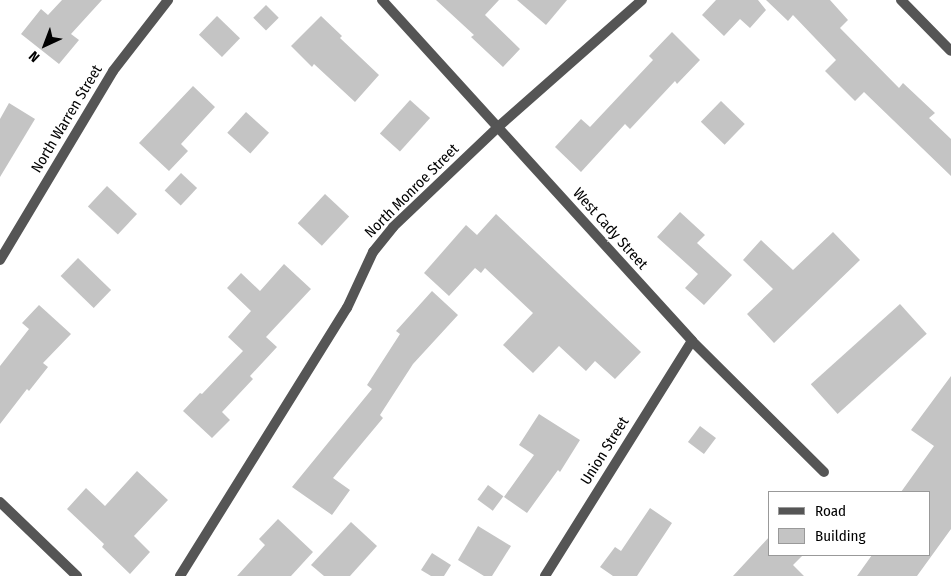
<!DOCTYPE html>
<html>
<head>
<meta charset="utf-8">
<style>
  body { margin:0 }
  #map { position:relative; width:951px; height:576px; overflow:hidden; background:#fff; font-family:"Fira Sans Condensed",sans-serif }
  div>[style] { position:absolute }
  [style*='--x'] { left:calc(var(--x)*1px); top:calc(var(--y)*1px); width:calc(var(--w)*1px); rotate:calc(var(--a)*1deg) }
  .building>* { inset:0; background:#c4c4c4; transform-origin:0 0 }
  .street>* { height:10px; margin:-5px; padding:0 5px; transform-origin:5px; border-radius:5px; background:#555 }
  span { translate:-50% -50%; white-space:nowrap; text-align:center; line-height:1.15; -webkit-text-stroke:4px #fff; paint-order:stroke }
  .street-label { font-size:15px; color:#000 }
  .legend { position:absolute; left:768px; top:491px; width:162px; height:65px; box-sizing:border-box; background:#fff; border:1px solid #999; margin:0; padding:6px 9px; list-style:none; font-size:15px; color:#000 }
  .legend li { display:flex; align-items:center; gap:10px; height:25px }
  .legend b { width:25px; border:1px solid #999 }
  .north { position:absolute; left:20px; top:20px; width:50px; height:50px; -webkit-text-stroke:4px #fff; paint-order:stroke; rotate:223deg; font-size:14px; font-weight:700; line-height:20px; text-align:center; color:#000 }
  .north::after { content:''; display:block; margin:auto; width:18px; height:22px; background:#000; clip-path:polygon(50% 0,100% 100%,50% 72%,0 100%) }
</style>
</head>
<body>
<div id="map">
  <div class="building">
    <i style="clip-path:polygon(62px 0,102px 0,71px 34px,79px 40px,59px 64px,21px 34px,41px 9px,48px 15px)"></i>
    <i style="clip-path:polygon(436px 0,499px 0,485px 15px,520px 49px,503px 67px,471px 37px,474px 35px)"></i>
    <i style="clip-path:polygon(517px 0,567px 0,546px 25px)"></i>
    <i style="clip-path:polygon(716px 0,758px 0,766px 10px,750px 28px,740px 19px,724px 36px,702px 15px)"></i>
    <i style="clip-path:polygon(766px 0,830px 0,848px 20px,840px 28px,899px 88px,903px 83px,935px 113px,929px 118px,951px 139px,951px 176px,864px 92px,855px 101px,825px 71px,836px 60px,793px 15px,788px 21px)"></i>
    <i style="left:266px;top:5px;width:18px;height:18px;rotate:45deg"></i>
    <i style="left:217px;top:16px;width:32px;height:26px;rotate:44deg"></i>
    <i style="clip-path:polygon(321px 16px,342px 36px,340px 38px,379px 75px,355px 102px,314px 64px,312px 67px,291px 46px)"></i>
    <i style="clip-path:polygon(672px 32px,700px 60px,677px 84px,675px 81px,630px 129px,625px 124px,581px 172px,555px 147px,581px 119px,590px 127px,653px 60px,649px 56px)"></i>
    <i style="clip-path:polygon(193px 86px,215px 107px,181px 144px,188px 151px,169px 171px,139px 143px)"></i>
    <i style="left:410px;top:100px;width:27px;height:45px;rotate:42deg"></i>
    <i style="left:721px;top:101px;width:33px;height:29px;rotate:44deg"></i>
    <i style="clip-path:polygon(9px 103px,35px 119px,0 177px,0 119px)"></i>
    <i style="left:246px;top:112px;width:31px;height:28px;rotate:42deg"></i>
    <i style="left:181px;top:173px;width:22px;height:24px;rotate:43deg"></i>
    <i style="left:107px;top:186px;width:41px;height:28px;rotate:43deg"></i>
    <i style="left:325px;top:194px;width:33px;height:40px;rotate:43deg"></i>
    <i style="clip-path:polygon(680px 212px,705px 235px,697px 243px,732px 275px,704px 305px,685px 288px,698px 274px,657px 237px)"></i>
    <i style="clip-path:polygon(496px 214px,641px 352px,615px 379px,595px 361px,586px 371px,559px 346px,533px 373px,503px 345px,533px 313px,485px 268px,481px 273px,475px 268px,449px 296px,424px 273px,466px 225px,477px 235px)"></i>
    <i style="clip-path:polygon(833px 232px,860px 260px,774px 343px,747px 314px,773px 289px,743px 260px,761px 240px,793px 270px)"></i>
    <i style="left:78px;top:258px;width:46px;height:25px;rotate:44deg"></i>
    <i style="clip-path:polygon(284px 264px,311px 289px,266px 337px,277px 347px,250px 376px,253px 379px,222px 412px,230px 420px,212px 438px,183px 411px,200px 393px,202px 394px,243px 351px,228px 337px,251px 311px,227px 288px,241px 273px,260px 291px)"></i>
    <i style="clip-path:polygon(432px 291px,458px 315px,413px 364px,380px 415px,383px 418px,333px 478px,350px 490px,332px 515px,292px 487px,372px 389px,367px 385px,400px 334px,396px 331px)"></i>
    <i style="left:900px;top:304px;width:40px;height:120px;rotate:48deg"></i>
    <i style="clip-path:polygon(39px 305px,71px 334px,43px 363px,48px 367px,29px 391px,27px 389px,0 424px,0 366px,29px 329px,22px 323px)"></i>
    <i style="clip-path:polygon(951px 376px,951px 529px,917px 576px,857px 576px,872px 555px,930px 555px,930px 492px,901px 492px,934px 446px,911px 430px)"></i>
    <i style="clip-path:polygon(539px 414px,580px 440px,560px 472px,558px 470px,527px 513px,504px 497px,534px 455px,519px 445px)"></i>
    <i style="left:700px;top:426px;width:20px;height:20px;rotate:37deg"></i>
    <i style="clip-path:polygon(137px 471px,168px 500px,134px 536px,150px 552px,130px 574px,102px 547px,104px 544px,67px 509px,86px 488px,105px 506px)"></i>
    <i style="left:488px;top:485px;width:19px;height:18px;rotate:36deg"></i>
    <i style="clip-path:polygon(650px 508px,672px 523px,637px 576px,613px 576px,600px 567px,615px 547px,621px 551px)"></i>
    <i style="clip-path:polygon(278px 519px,313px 552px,291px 576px,237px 576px,265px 545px,259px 539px)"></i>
    <i style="clip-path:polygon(351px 522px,377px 546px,350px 576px,324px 576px,311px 565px)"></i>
    <i style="clip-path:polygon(478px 526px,511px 546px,492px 576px,484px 576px,458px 560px)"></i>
    <i style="clip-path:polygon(770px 536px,770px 555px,803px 555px,793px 565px,804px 576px,733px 576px)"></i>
    <i style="clip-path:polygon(432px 553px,451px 565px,444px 576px,431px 576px,421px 570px)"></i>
  </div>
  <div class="street">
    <i style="--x:382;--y:0;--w:461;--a:47.7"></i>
    <i style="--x:692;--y:341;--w:186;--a:44.8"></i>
    <i style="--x:901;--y:0;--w:71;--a:45.6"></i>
    <i style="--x:0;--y:260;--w:220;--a:-59.1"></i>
    <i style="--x:113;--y:71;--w:90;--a:-52.2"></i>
    <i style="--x:0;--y:502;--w:107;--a:43.9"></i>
    <i style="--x:180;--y:576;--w:316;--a:-58.1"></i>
    <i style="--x:347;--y:308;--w:62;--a:-65.1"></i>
    <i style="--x:373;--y:252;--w:32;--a:-51"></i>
    <i style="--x:393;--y:227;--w:145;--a:-43.6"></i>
    <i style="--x:498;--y:127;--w:192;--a:-41.4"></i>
    <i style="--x:545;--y:576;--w:277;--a:-58"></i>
  </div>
  <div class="street-label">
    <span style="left:67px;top:119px;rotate:-59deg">North Warren Street</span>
    <span style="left:412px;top:191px;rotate:-45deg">North Monroe Street</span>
    <span style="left:610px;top:229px;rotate:48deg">West Cady Street</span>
    <span style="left:605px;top:451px;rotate:-58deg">Union Street</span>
  </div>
  <ul class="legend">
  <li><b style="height:6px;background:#555"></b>Road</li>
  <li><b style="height:14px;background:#c4c4c4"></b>Building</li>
  </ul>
  <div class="north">N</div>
</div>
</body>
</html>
